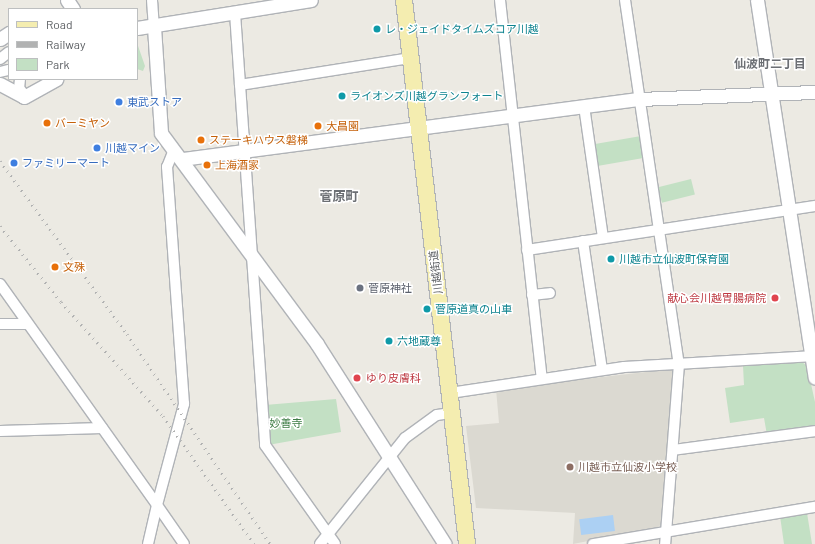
<!DOCTYPE html>
<html>
<head>
<meta charset="utf-8">
<style>
  body { margin:0 }
  #map { position:relative; width:815px; height:544px; overflow:hidden; background:#eceae3; font-family:Barlow,"Noto Sans JP",sans-serif }
  div>[style] { position:absolute }
  [style*='--x'] { left:calc(var(--x)*1px); top:calc(var(--y)*1px); width:calc(var(--w)*1px); rotate:calc(var(--a)*1deg) }
  .education>* { inset:0; background:#dbd9d1 }
  .green>* { inset:0; background:#c3e0c4; transform-origin:0 0 }
  .water>* { inset:0; background:#acd0f3; transform-origin:0 0 }
  .roads { filter:drop-shadow(1px 0 #b0b3b7) drop-shadow(-1px 0 #b0b3b7) drop-shadow(0 1px #b0b3b7) drop-shadow(0 -1px #b0b3b7) }
  .minor>* { height:10px; margin:-5px; padding:0 5px; transform-origin:5px; border-radius:5px; background:#fff }
  .tertiary>* { height:13px; margin:-6.5px; padding:0 6.5px; transform-origin:6.5px; border-radius:6.5px; background:#fff }
  .primary>* { height:16px; margin:-8px; padding:0 8px; transform-origin:8px; border-radius:8px; background:#f4edb0 }
  .rail>* { height:3px; margin-top:-1.5px; transform-origin:0; background:repeating-linear-gradient(90deg,#b1b2b2 0 1px,transparent 0 6px) }
  .dots>* { width:11px; height:11px; translate:-50% -50%; box-sizing:border-box; border:2px solid #fff; border-radius:50% }
  span { translate:-50% -50%; white-space:nowrap; text-align:center; line-height:1.15; -webkit-text-stroke:3px #fff; paint-order:stroke }
  .culture-label { font-size:11px; color:#0d838f }
  .left { translate:0 -50%; text-align:left }
  .shop-label { font-size:11px; color:#366cbe }
  .food-label { font-size:11px; color:#c56008 }
  .street-label { font-size:11px; color:#5b5e62 }
  .worship-label { font-size:11px; color:#5b616d }
  .health-label { font-size:11px; color:#be3a42 }
  .right { translate:-100% -50%; text-align:right }
  .park-label { font-size:11px; color:#3f7d46 }
  .education-label { font-size:11px; color:#785e54 }
  .neighbourhood-label { font-size:12px; color:#6c6f74; font-weight:700 }
  .quarter-label { font-size:13px; color:#6c6f74; font-weight:700 }
  .legend { position:absolute; left:8px; top:8px; width:130px; height:72px; box-sizing:border-box; background:#fff; border:1px solid #bdbfc0; margin:0; padding:5px 7px; list-style:none; font-size:12px; color:#5b5e62 }
  .legend li { display:flex; align-items:center; gap:8px; height:20px }
  .legend b { width:20px; border:1px solid #bdbfc0 }
</style>
</head>
<body>
<div id="map">
  <div class="education">
    <i style="clip-path:polygon(672px 369px,676px 374px,663px 523px,658px 527px,573px 544px,575px 513px,476px 508px,466px 426px,499px 423px,496px 389px)"></i>
  </div>
  <div class="green">
    <i style="clip-path:polygon(137px 43px,145px 66px,143px 71px,137px 69px)"></i>
    <i style="left:641px;top:136px;width:22px;height:51px;rotate:80deg"></i>
    <i style="left:691px;top:179px;width:16px;height:34px;rotate:76deg"></i>
    <i style="clip-path:polygon(802px 362px,807px 366px,815px 402px,815px 428px,767px 435px,764px 418px,730px 423px,725px 388px,744px 385px,743px 366px)"></i>
    <i style="clip-path:polygon(336px 399px,341px 432px,268px 445px,265px 405px)"></i>
    <i style="clip-path:polygon(807px 513px,812px 544px,784px 544px,780px 516px)"></i>
  </div>
  <div class="water">
    <i style="left:613px;top:515px;width:16px;height:34px;rotate:83deg"></i>
  </div>
  <div class="roads">
    <div class="minor">
      <i style="--x:152;--y:0;--w:27;--a:86"></i>
      <i style="--x:500;--y:0;--w:381;--a:83.7"></i>
      <i style="--x:625;--y:0;--w:368;--a:81.6"></i>
      <i style="--x:679;--y:364;--w:181;--a:94.4"></i>
      <i style="--x:235;--y:13;--w:433;--a:86"></i>
      <i style="--x:265;--y:445;--w:121;--a:54.7"></i>
      <i style="--x:0;--y:59;--w:11;--a:-38"></i>
      <i style="--x:0;--y:72;--w:9;--a:-13"></i>
      <i style="--x:20;--y:79;--w:9;--a:96"></i>
      <i style="--x:19;--y:88;--w:11;--a:52"></i>
      <i style="--x:240;--y:85;--w:173;--a:-9"></i>
      <i style="--x:584;--y:106;--w:133;--a:81.8"></i>
      <i style="--x:583;--y:241;--w:130;--a:81.6"></i>
      <i style="--x:527;--y:250;--w:291;--a:-8.7"></i>
      <i style="--x:0;--y:284;--w:271;--a:54.6"></i>
      <i style="--x:532;--y:295;--w:18;--a:-6"></i>
      <i style="--x:0;--y:324;--w:27;--a:0"></i>
      <i style="--x:450;--y:393;--w:176;--a:-8.5"></i>
      <i style="--x:624;--y:367;--w:191;--a:-3.3"></i>
      <i style="--x:0;--y:431;--w:102;--a:-1.7"></i>
      <i style="--x:673;--y:450;--w:143;--a:-7.6"></i>
      <i style="--x:157;--y:505;--w:105;--a:-75"></i>
      <i style="--x:184;--y:404;--w:238;--a:-94.1"></i>
      <i style="--x:167;--y:167;--w:18;--a:-68"></i>
      <i style="--x:148;--y:544;--w:40;--a:-77"></i>
      <i style="--x:157;--y:505;--w:47;--a:55.3"></i>
      <i style="--x:320;--y:544;--w:136;--a:-51.3"></i>
      <i style="--x:405;--y:438;--w:39;--a:-36"></i>
      <i style="--x:437;--y:415;--w:15;--a:-8"></i>
      <i style="--x:593;--y:544;--w:225;--a:-9.5"></i>
    </div>
    <div class="tertiary">
      <i style="--x:67;--y:0;--w:11;--a:56"></i>
      <i style="--x:757;--y:0;--w:382;--a:81.3"></i>
      <i style="--x:154;--y:27;--w:106;--a:86.2"></i>
      <i style="--x:161;--y:133;--w:262;--a:53.5"></i>
      <i style="--x:317;--y:344;--w:237;--a:57.4"></i>
      <i style="--x:137;--y:28;--w:176;--a:-9.1"></i>
      <i style="--x:0;--y:39;--w:11;--a:-34"></i>
      <i style="--x:0;--y:84;--w:27;--a:28"></i>
      <i style="--x:24;--y:97;--w:37;--a:-29"></i>
      <i style="--x:182;--y:159;--w:461;--a:-7.5"></i>
      <i style="--x:639;--y:99;--w:176;--a:-2.3"></i>
    </div>
    <div class="primary">
      <i style="--x:404;--y:0;--w:548;--a:83.39"></i>
    </div>
  </div>
  <div class="rail">
    <i style="--x:0;--y:161;--w:215;--a:53.7"></i>
    <i style="--x:127;--y:334;--w:254;--a:55.7"></i>
    <i style="--x:0;--y:226;--w:97;--a:51.2"></i>
    <i style="--x:61;--y:302;--w:153;--a:48.2"></i>
    <i style="--x:163;--y:416;--w:157;--a:54.6"></i>
  </div>
  <div class="dots">
    <i style="left:377px;top:29px;background:#0f9aa8"></i>
    <i style="left:342px;top:96px;background:#0f9aa8"></i>
    <i style="left:119px;top:102px;background:#3f7fe0"></i>
    <i style="left:47px;top:123px;background:#e8710a"></i>
    <i style="left:318px;top:126px;background:#e8710a"></i>
    <i style="left:201px;top:140px;background:#e8710a"></i>
    <i style="left:97px;top:148px;background:#3f7fe0"></i>
    <i style="left:14px;top:163px;background:#3f7fe0"></i>
    <i style="left:207px;top:165px;background:#e8710a"></i>
    <i style="left:611px;top:259px;background:#0f9aa8"></i>
    <i style="left:55px;top:267px;background:#e8710a"></i>
    <i style="left:360px;top:288px;background:#6b7280"></i>
    <i style="left:775px;top:298px;background:#e0444e"></i>
    <i style="left:427px;top:309px;background:#0f9aa8"></i>
    <i style="left:389px;top:341px;background:#0f9aa8"></i>
    <i style="left:357px;top:378px;background:#e0444e"></i>
    <i style="left:570px;top:467px;background:#8d6e63"></i>
  </div>
  <div class="culture-label">
    <span class="left" style="left:385px;top:29px">レ・ジェイドタイムズコア川越</span>
    <span class="left" style="left:350px;top:96px">ライオンズ川越グランフォート</span>
    <span class="left" style="left:619px;top:259px">川越市立仙波町保育園</span>
    <span class="left" style="left:435px;top:309px">菅原道真の山車</span>
    <span class="left" style="left:397px;top:341px">六地蔵尊</span>
  </div>
  <div class="shop-label">
    <span class="left" style="left:127px;top:102px">東武ストア</span>
    <span class="left" style="left:105px;top:148px">川越マイン</span>
    <span class="left" style="left:22px;top:163px">ファミリーマート</span>
  </div>
  <div class="food-label">
    <span class="left" style="left:55px;top:123px">バーミヤン</span>
    <span class="left" style="left:326px;top:126px">大昌園</span>
    <span class="left" style="left:209px;top:140px">ステーキハウス磐梯</span>
    <span class="left" style="left:215px;top:165px">上海酒家</span>
    <span class="left" style="left:63px;top:267px">文殊</span>
  </div>
  <div class="street-label">
    <span style="left:436px;top:272px;rotate:-97deg">川越街道</span>
  </div>
  <div class="worship-label">
    <span class="left" style="left:368px;top:288px">菅原神社</span>
  </div>
  <div class="health-label">
    <span class="right" style="left:766px;top:298px">献心会川越胃腸病院</span>
    <span class="left" style="left:366px;top:378px">ゆり皮膚科</span>
  </div>
  <div class="park-label">
    <span style="left:286px;top:423px">妙善寺</span>
  </div>
  <div class="education-label">
    <span class="left" style="left:578px;top:467px">川越市立仙波小学校</span>
  </div>
  <div class="neighbourhood-label">
    <span style="left:770px;top:64px">仙波町二丁目</span>
  </div>
  <div class="quarter-label">
    <span style="left:339px;top:196px">菅原町</span>
  </div>
  <ul class="legend">
  <li><b style="height:5px;background:#f4edb0"></b>Road</li>
  <li><b style="height:5px;background:#b1b2b2"></b>Railway</li>
  <li><b style="height:11px;background:#c3e0c4"></b>Park</li>
  </ul>
</div>
</body>
</html>
